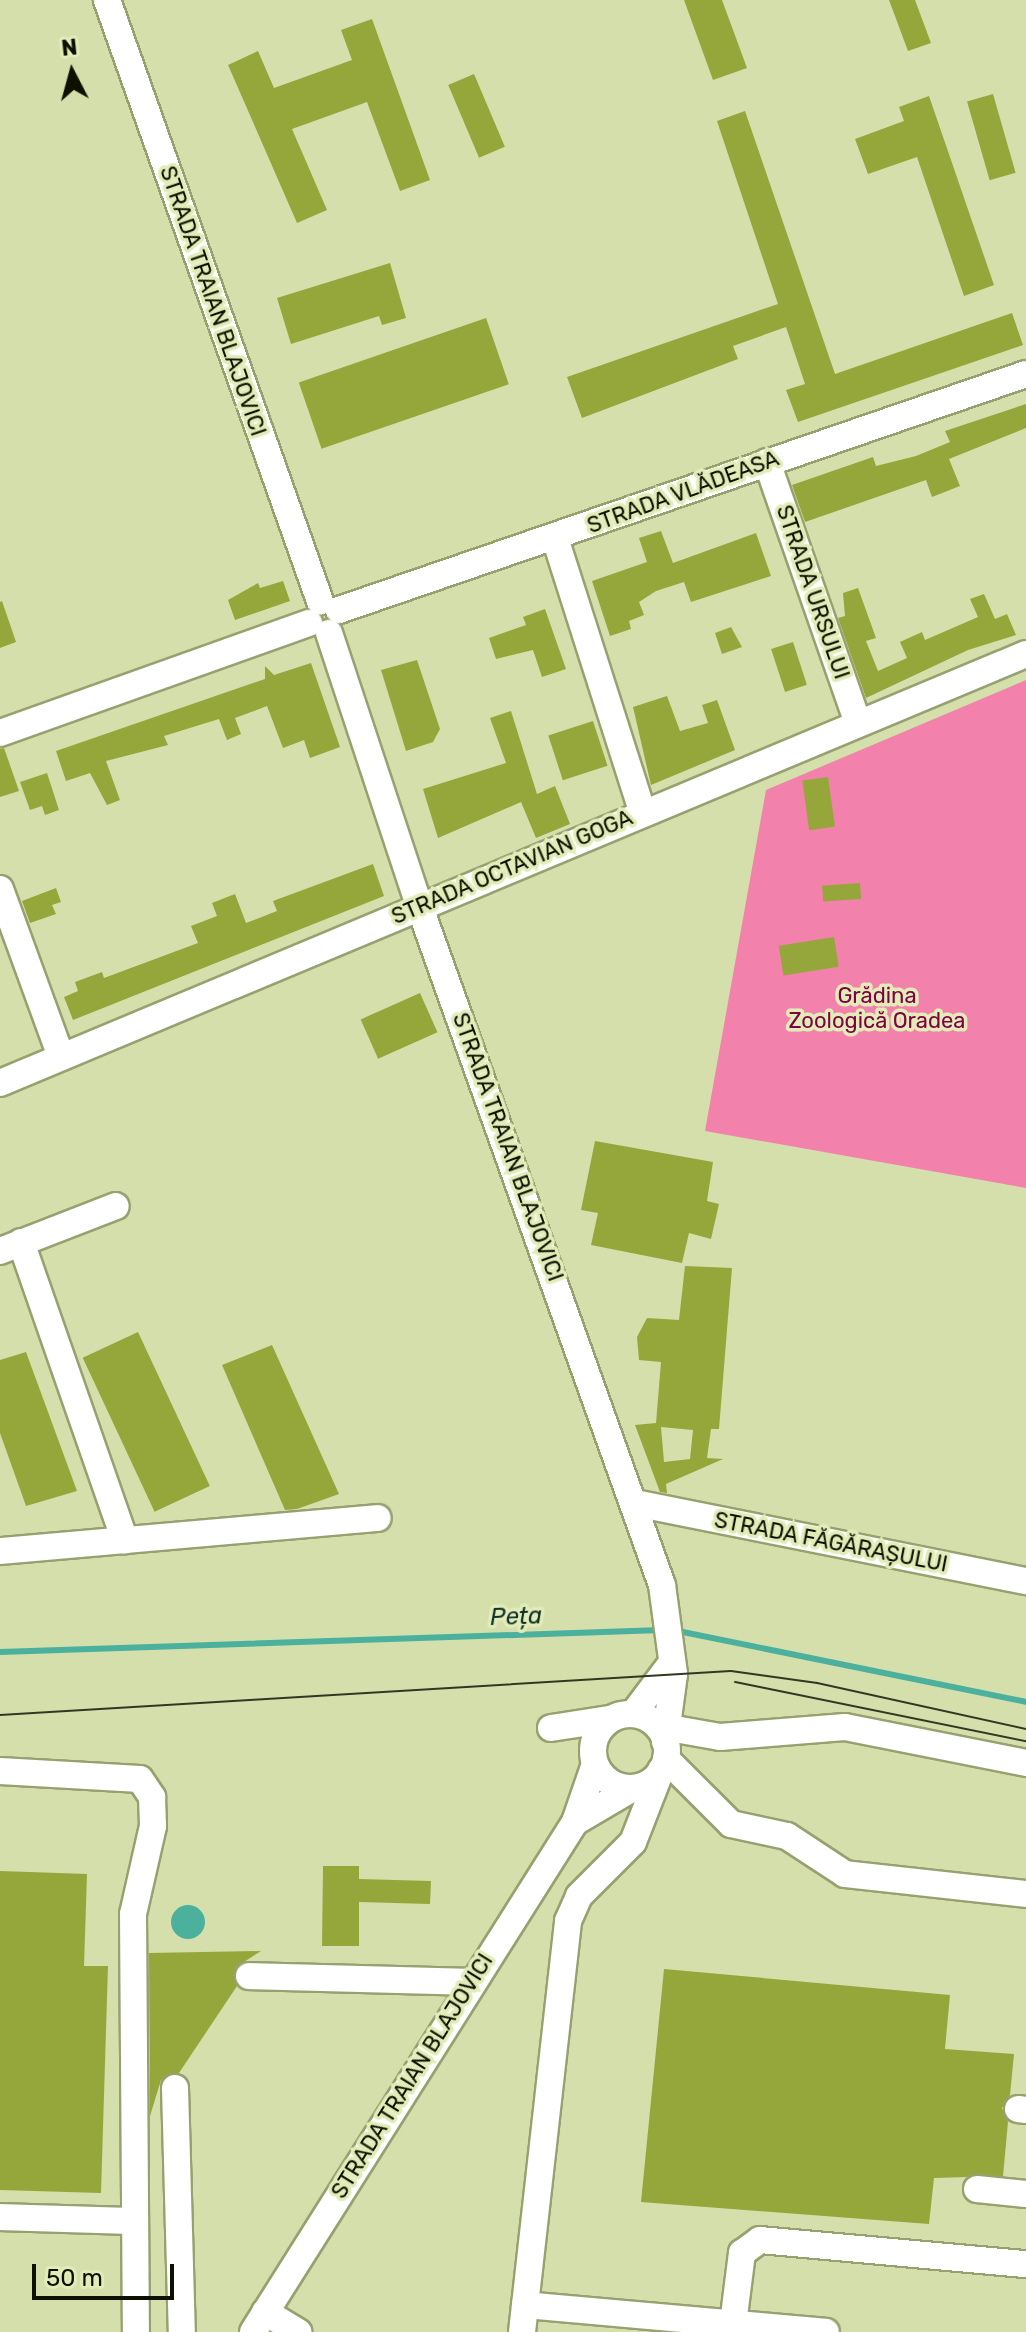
<!DOCTYPE html>
<html>
<head>
<meta charset="utf-8">
<style>
  body { margin:0 }
  #map { position:relative; width:1026px; height:2332px; overflow:hidden; background:#d4dfac; font-family:Rubik,sans-serif }
  div>[style] { position:absolute }
  [style*='--x'] { left:calc(var(--x)*1px); top:calc(var(--y)*1px); width:calc(var(--w)*1px); rotate:calc(var(--a)*1deg) }
  .green>* { inset:0; background:#f282ab }
  .water>* { inset:0; background:#4bb19d }
  .round { border-radius:50% }
  .stream>* { height:6px; margin:-3px; padding:0 3px; transform-origin:3px; border-radius:3px; background:#4bb19d }
  .building>* { inset:0; background:#95a73b; transform-origin:0 0 }
  .roads { filter:drop-shadow(2px 0 #97a170) drop-shadow(-2px 0 #97a170) drop-shadow(0 2px #97a170) drop-shadow(0 -2px #97a170) }
  .minor>* { height:26px; margin:-13px; padding:0 13px; transform-origin:13px; border-radius:13px; background:#fff }
  .minor>.ring { margin:-13px; padding:0; box-sizing:content-box; background:none; border:26px solid #fff; border-radius:50% }
  .tram>* { height:2px; margin:-1px; padding:0 1px; transform-origin:1px; border-radius:1px; background:#333721 }
  span { translate:-50% -50%; white-space:nowrap; text-align:center; line-height:1.15; -webkit-text-stroke:7px #e1ecb8; paint-order:stroke }
  .street-label { font-size:22px; color:#0e1101 }
  .park-label { font-size:22px; color:#800144 }
  .water-label { font-size:24px; color:#10302a; font-style:italic }
  .north { position:absolute; left:32px; top:32px; width:80px; height:80px; -webkit-text-stroke:6px #e1ecb8; paint-order:stroke; rotate:354deg; font-size:22px; font-weight:700; line-height:32px; text-align:center; color:#0e1101 }
  .north::after { content:''; display:block; margin:auto; width:28px; height:36px; background:#0e1101; clip-path:polygon(50% 0,100% 100%,50% 72%,0 100%) }
  .scale { position:absolute; left:32px; top:2264px; width:142px; height:36px; box-sizing:border-box; border:4px solid #0e1101; border-top:0; padding-left:10px; font-size:24px; line-height:28px; white-space:nowrap; color:#0e1101; -webkit-text-stroke:6px #e1ecb8; paint-order:stroke }
</style>
</head>
<body>
<div id="map">
  <div class="green">
    <i style="clip-path:polygon(1026px 680px,1026px 1188px,705px 1131px,766px 790px)"></i>
  </div>
  <div class="water">
    <i class="round" style="left:171px;top:1905px;width:34px;height:34px"></i>
  </div>
  <div class="stream">
    <i style="--x:673;--y:1630;--w:360;--a:11.5"></i>
    <i style="--x:0;--y:1652;--w:662;--a:-1.9"></i>
  </div>
  <div class="building">
    <i style="clip-path:polygon(684px 0,722px 0,747px 68px,713px 80px)"></i>
    <i style="clip-path:polygon(889px 0,915px 0,931px 43px,908px 51px)"></i>
    <i style="clip-path:polygon(372px 19px,430px 180px,400px 191px,367px 102px,292px 129px,327px 210px,297px 223px,228px 65px,258px 51px,274px 88px,352px 60px,341px 30px)"></i>
    <i style="left:474px;top:74px;width:79px;height:28px;rotate:67deg"></i>
    <i style="left:993px;top:94px;width:82px;height:27px;rotate:74deg"></i>
    <i style="clip-path:polygon(929px 96px,994px 285px,964px 296px,917px 157px,868px 174px,855px 139px,904px 121px,899px 107px)"></i>
    <i style="clip-path:polygon(745px 111px,835px 374px,1012px 313px,1023px 345px,798px 422px,786px 390px,805px 384px,786px 327px,733px 346px,738px 359px,582px 418px,567px 377px,778px 304px,717px 121px)"></i>
    <i style="clip-path:polygon(390px 263px,406px 318px,382px 325px,379px 316px,291px 344px,277px 298px)"></i>
    <i style="left:486px;top:318px;width:70px;height:198px;rotate:71deg"></i>
    <i style="clip-path:polygon(1026px 404px,1026px 428px,949px 459px,960px 486px,932px 497px,926px 480px,805px 522px,792px 485px,873px 457px,876px 466px,916px 456px,950px 442px,945px 431px)"></i>
    <i style="clip-path:polygon(661px 531px,673px 563px,756px 533px,771px 576px,691px 602px,684px 582px,656px 591px,639px 602px,644px 615px,629px 621px,631px 629px,610px 636px,592px 581px,647px 562px,639px 538px)"></i>
    <i style="clip-path:polygon(283px 581px,290px 601px,235px 620px,228px 600px,258px 583px,260px 588px)"></i>
    <i style="clip-path:polygon(858px 588px,876px 638px,866px 641px,878px 671px,907px 658px,900px 642px,922px 632px,925px 640px,978px 617px,970px 599px,984px 594px,995px 619px,1007px 614px,1016px 635px,968px 650px,866px 698px,838px 618px,845px 616px,843px 593px)"></i>
    <i style="clip-path:polygon(2px 601px,16px 642px,0 648px,0 602px)"></i>
    <i style="clip-path:polygon(545px 609px,566px 669px,542px 677px,533px 650px,496px 659px,489px 638px,526px 625px,523px 617px)"></i>
    <i style="clip-path:polygon(731px 627px,742px 647px,722px 654px,715px 633px)"></i>
    <i style="left:793px;top:642px;width:45px;height:23px;rotate:72deg"></i>
    <i style="clip-path:polygon(417px 660px,440px 729px,433px 742px,406px 751px,381px 670px)"></i>
    <i style="clip-path:polygon(311px 663px,340px 747px,310px 758px,304px 740px,283px 748px,267px 706px,235px 718px,241px 734px,227px 740px,219px 719px,164px 736px,168px 745px,106px 761px,120px 800px,107px 805px,90px 773px,66px 781px,56px 751px,265px 679px,265px 666px,274px 675px)"></i>
    <i style="clip-path:polygon(667px 696px,680px 731px,708px 723px,702px 705px,717px 700px,735px 750px,651px 785px,633px 707px)"></i>
    <i style="clip-path:polygon(511px 711px,537px 794px,555px 786px,570px 824px,536px 838px,521px 802px,438px 838px,423px 789px,506px 763px,490px 718px)"></i>
    <i style="left:593px;top:721px;width:47px;height:47px;rotate:72deg"></i>
    <i style="clip-path:polygon(4px 748px,19px 791px,0 797px,0 749px)"></i>
    <i style="clip-path:polygon(47px 773px,59px 810px,45px 815px,42px 806px,30px 810px,20px 782px)"></i>
    <i style="left:828px;top:777px;width:50px;height:26px;rotate:82deg"></i>
    <i style="clip-path:polygon(373px 864px,384px 896px,73px 1020px,64px 997px,78px 991px,75px 982px,102px 972px,104px 978px,198px 943px,191px 926px,217px 916px,212px 903px,235px 894px,246px 923px,277px 911px,273px 901px)"></i>
    <i style="left:860px;top:883px;width:16px;height:38px;rotate:86deg"></i>
    <i style="clip-path:polygon(56px 888px,61px 902px,52px 905px,56px 914px,30px 923px,22px 901px)"></i>
    <i style="left:834px;top:937px;width:30px;height:56px;rotate:81deg"></i>
    <i style="left:420px;top:993px;width:43px;height:65px;rotate:66deg"></i>
    <i style="clip-path:polygon(595px 1141px,713px 1162px,707px 1201px,719px 1204px,711px 1239px,689px 1233px,682px 1263px,591px 1245px,598px 1213px,581px 1210px)"></i>
    <i style="clip-path:polygon(evenodd,685px 1266px,732px 1268px,719px 1429px,711px 1429px,707px 1458px,723px 1459px,666px 1484px,667px 1493px,660px 1492px,635px 1425px,656px 1423px,661px 1362px,639px 1360px,637px 1337px,647px 1318px,679px 1320px,685px 1266px,661px 1427px,693px 1430px,690px 1459px,664px 1462px,661px 1427px)"></i>
    <i style="left:138px;top:1332px;width:170px;height:61px;rotate:65deg"></i>
    <i style="clip-path:polygon(272px 1345px,339px 1494px,297px 1509px,285px 1510px,222px 1365px)"></i>
    <i style="clip-path:polygon(26px 1352px,77px 1491px,26px 1506px,0 1433px,0 1360px)"></i>
    <i style="clip-path:polygon(323px 1866px,359px 1866px,359px 1879px,431px 1881px,430px 1904px,359px 1902px,359px 1946px,322px 1946px)"></i>
    <i style="clip-path:polygon(0 1871px,87px 1874px,84px 1966px,108px 1966px,101px 2193px,0 2190px)"></i>
    <i style="clip-path:polygon(261px 1951px,236px 1967px,237px 1986px,179px 2073px,161px 2080px,150px 2116px,149px 1953px)"></i>
    <i style="clip-path:polygon(664px 1969px,950px 1995px,945px 2049px,1014px 2054px,1010px 2095px,1002px 2108px,1008px 2122px,1003px 2176px,934px 2178px,929px 2224px,641px 2202px)"></i>
  </div>
  <div class="roads">
    <div class="minor">
      <i style="--x:107;--y:0;--w:638;--a:70.49"></i>
      <i style="--x:767;--y:462;--w:276;--a:70.8"></i>
      <i style="--x:555;--y:538;--w:289;--a:72.3"></i>
      <i style="--x:339;--y:610;--w:726;--a:-18.96"></i>
      <i style="--x:329;--y:633;--w:287;--a:71.7"></i>
      <i style="--x:419;--y:905;--w:722;--a:70.34"></i>
      <i style="--x:662;--y:1585;--w:90;--a:82.3"></i>
      <i style="--x:674;--y:1674;--w:68;--a:97.7"></i>
      <i style="--x:0;--y:733;--w:328;--a:-19.6"></i>
      <i style="--x:0;--y:889;--w:179;--a:70"></i>
      <i style="--x:0;--y:1083;--w:1112;--a:-22.69"></i>
      <i style="--x:21;--y:1242;--w:316;--a:70.8"></i>
      <i style="--x:0;--y:1251;--w:124;--a:-21.2"></i>
      <i style="--x:635;--y:1503;--w:399;--a:11.3"></i>
      <i style="--x:0;--y:1551;--w:379;--a:-5"></i>
      <i style="--x:633;--y:1714;--w:61;--a:-52.9"></i>
      <i class="ring" style="left:593px;top:1714px;width:48px;height:48px"></i>
      <i style="--x:658;--y:1726;--w:63;--a:10.1"></i>
      <i style="--x:720;--y:1737;--w:125;--a:-4.6"></i>
      <i style="--x:845;--y:1727;--w:185;--a:11.2"></i>
      <i style="--x:551;--y:1728;--w:60;--a:-8.7"></i>
      <i style="--x:666;--y:1759;--w:92;--a:45"></i>
      <i style="--x:731;--y:1824;--w:57;--a:12.1"></i>
      <i style="--x:787;--y:1836;--w:69;--a:33.2"></i>
      <i style="--x:845;--y:1874;--w:182;--a:6.3"></i>
      <i style="--x:0;--y:1771;--w:140;--a:3.3"></i>
      <i style="--x:140;--y:1779;--w:22;--a:56"></i>
      <i style="--x:152;--y:1797;--w:29;--a:88"></i>
      <i style="--x:153;--y:1826;--w:90;--a:102.8"></i>
      <i style="--x:133;--y:1914;--w:418;--a:89.6"></i>
      <i style="--x:575;--y:1822;--w:67;--a:-30.4"></i>
      <i style="--x:249;--y:1976;--w:222;--a:1.5"></i>
      <i style="--x:175;--y:2088;--w:244;--a:88.4"></i>
      <i style="--x:1018;--y:2109;--w:8;--a:7"></i>
      <i style="--x:977;--y:2189;--w:49;--a:5.8"></i>
      <i style="--x:0;--y:2217;--w:135;--a:1.7"></i>
      <i style="--x:525;--y:2305;--w:302;--a:5.1"></i>
      <i style="--x:265;--y:2312;--w:39;--a:31"></i>
      <i style="--x:733;--y:2324;--w:72;--a:-82.8"></i>
      <i style="--x:742;--y:2253;--w:22;--a:-36"></i>
      <i style="--x:760;--y:2240;--w:267;--a:5.2"></i>
      <i style="--x:253;--y:2332;--w:603;--a:-57.73"></i>
      <i style="--x:575;--y:1822;--w:61;--a:-71"></i>
      <i style="--x:522;--y:2332;--w:414;--a:-83.6"></i>
      <i style="--x:568;--y:1921;--w:27;--a:-66"></i>
      <i style="--x:579;--y:1896;--w:76;--a:-45"></i>
      <i style="--x:633;--y:1842;--w:77;--a:-68.7"></i>
    </div>
  </div>
  <div class="tram">
    <i style="--x:735;--y:1682;--w:297;--a:11.5"></i>
    <i style="--x:0;--y:1715;--w:732;--a:-3.44"></i>
    <i style="--x:731;--y:1671;--w:87;--a:7.9"></i>
    <i style="--x:817;--y:1683;--w:214;--a:12.4"></i>
  </div>
  <div class="street-label">
    <span style="left:213px;top:301px;rotate:71deg">STRADA TRAIAN BLAJOVICI</span>
    <span style="left:683px;top:492px;rotate:-20deg">STRADA VLĂDEASA</span>
    <span style="left:813px;top:592px;rotate:71deg">STRADA URSULUI</span>
    <span style="left:512px;top:867px;rotate:-23deg">STRADA OCTAVIAN GOGA</span>
    <span style="left:508px;top:1147px;rotate:70deg">STRADA TRAIAN BLAJOVICI</span>
    <span style="left:831px;top:1542px;rotate:11deg">STRADA FĂGĂRAȘULUI</span>
    <span style="left:412px;top:2076px;rotate:-58deg">STRADA TRAIAN BLAJOVICI</span>
  </div>
  <div class="park-label">
    <span style="left:877px;top:1008px">Grădina<br>Zoologică Oradea</span>
  </div>
  <div class="water-label">
    <span style="left:516px;top:1617px;rotate:-2deg">Peța</span>
  </div>
  <div class="north">N</div>
  <div class="scale">50 m</div>
</div>
</body>
</html>
